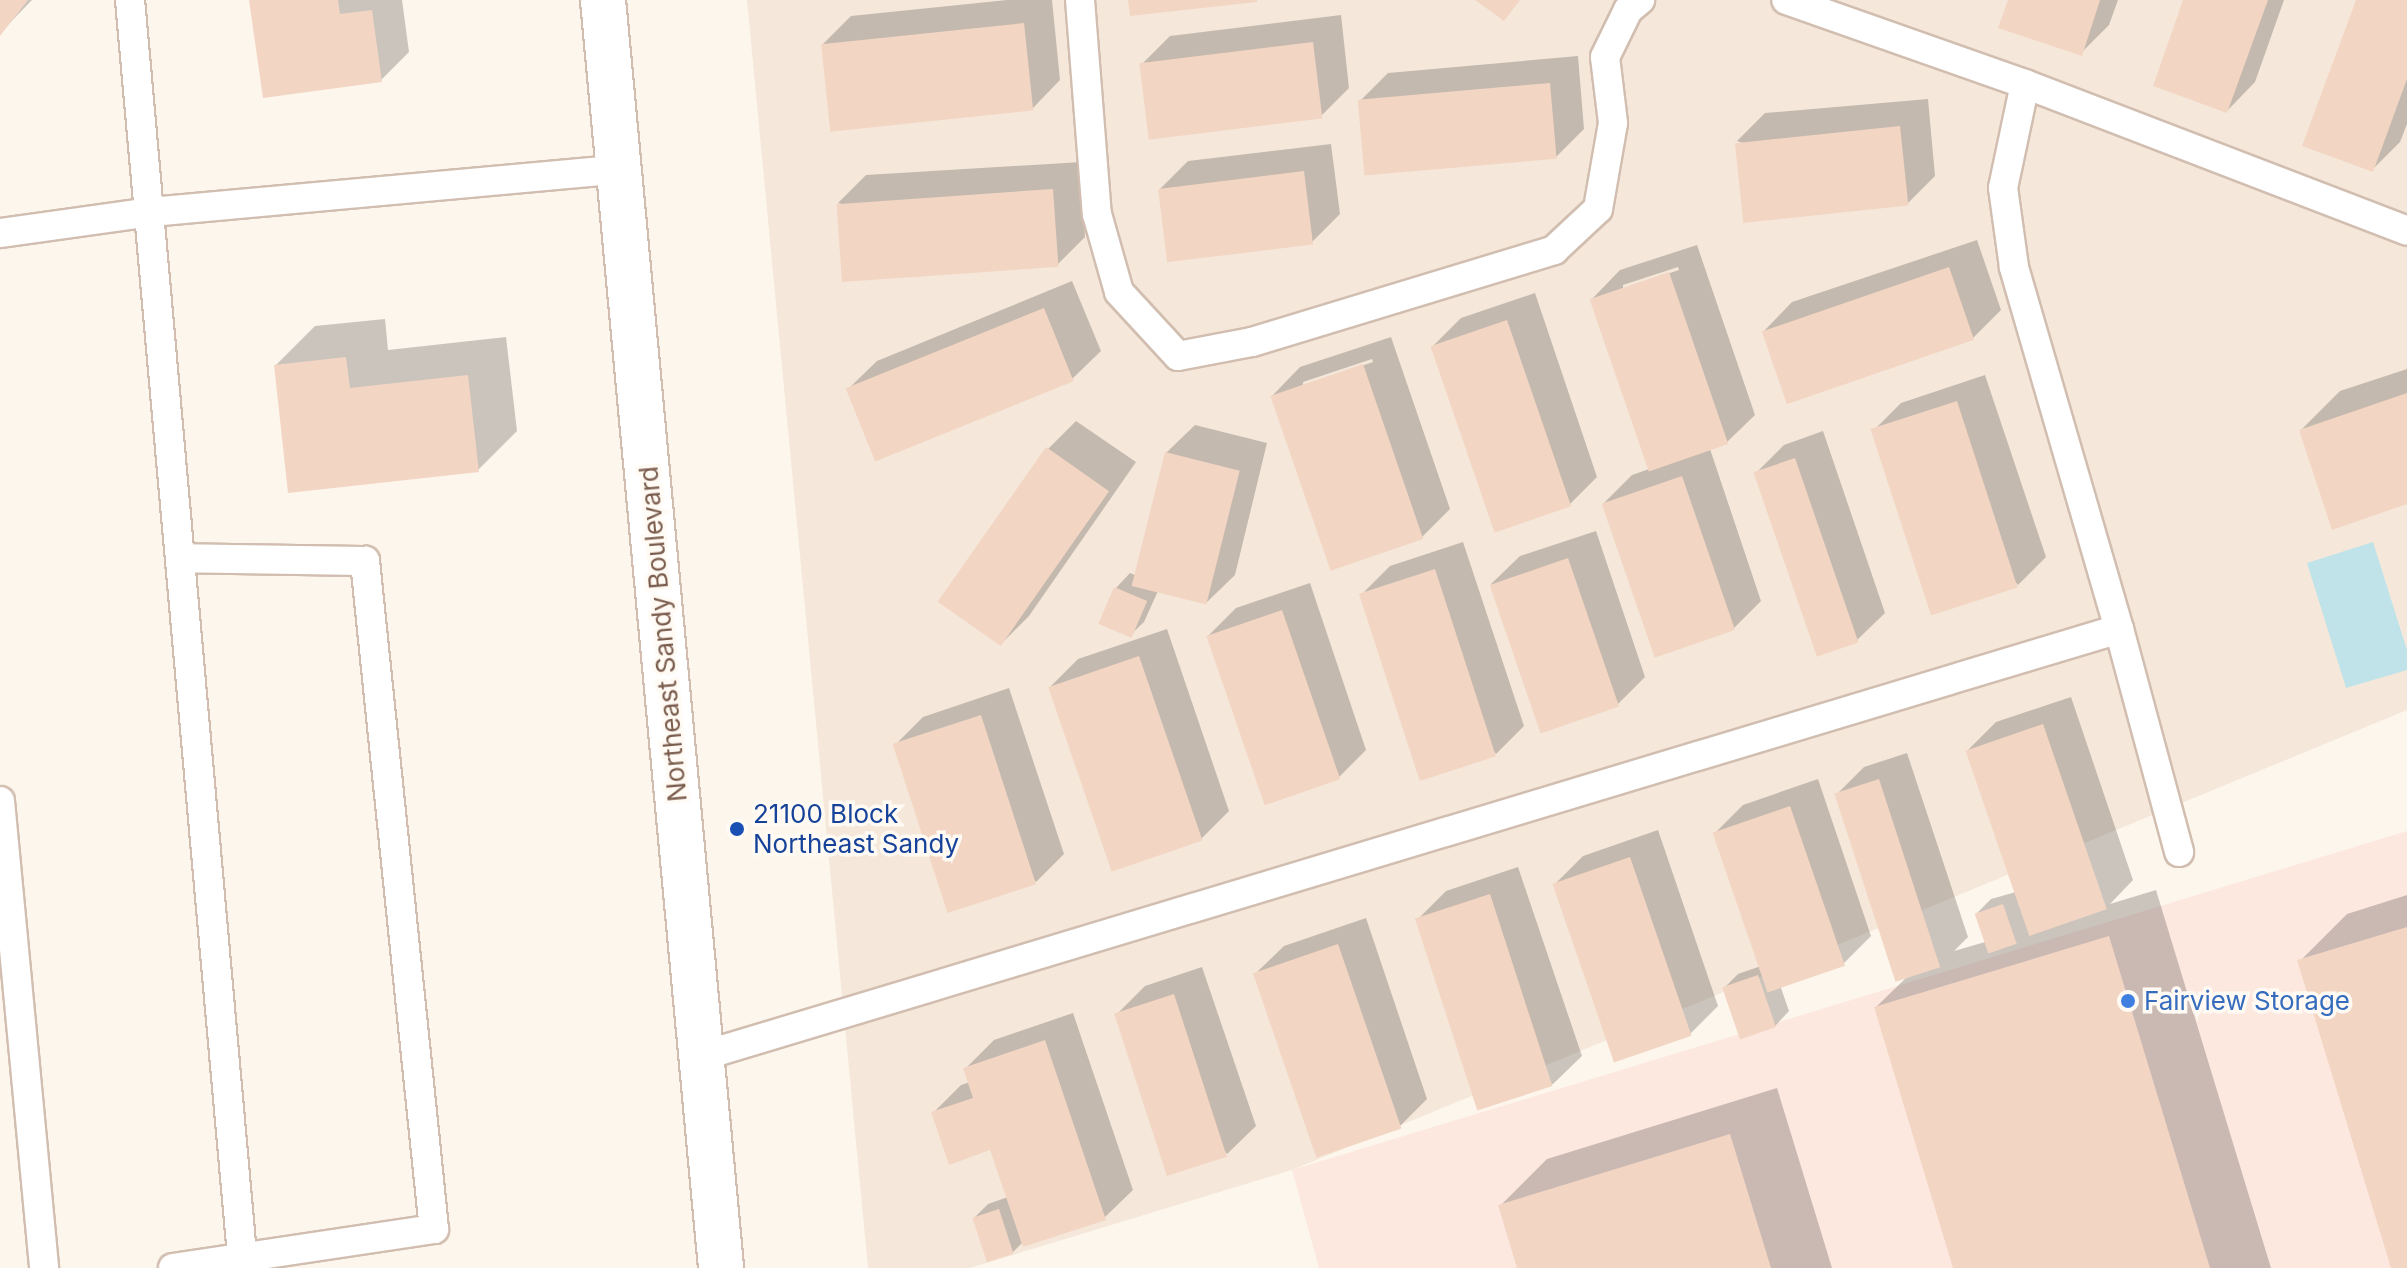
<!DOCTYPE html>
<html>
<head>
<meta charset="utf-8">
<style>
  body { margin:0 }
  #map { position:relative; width:2407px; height:1268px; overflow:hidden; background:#fdf6ec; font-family:Inter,sans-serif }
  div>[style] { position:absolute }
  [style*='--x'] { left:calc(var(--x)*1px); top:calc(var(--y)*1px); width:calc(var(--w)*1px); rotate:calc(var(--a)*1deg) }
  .residential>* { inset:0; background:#f5e8da }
  .commercial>* { inset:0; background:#fde8e0 }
  .water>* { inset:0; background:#bfe3e8 }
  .shadow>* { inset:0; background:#0003 }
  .building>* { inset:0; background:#f3d5c3; transform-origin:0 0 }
  .roads { filter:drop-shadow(2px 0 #d1beb0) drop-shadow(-2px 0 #d1beb0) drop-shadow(0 2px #d1beb0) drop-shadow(0 -2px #d1beb0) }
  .service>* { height:28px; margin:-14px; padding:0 14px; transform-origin:14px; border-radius:14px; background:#fff }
  .secondary>* { height:44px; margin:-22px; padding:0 22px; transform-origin:22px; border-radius:22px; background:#fff }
  .dots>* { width:22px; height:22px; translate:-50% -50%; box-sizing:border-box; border:4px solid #fffaf3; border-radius:50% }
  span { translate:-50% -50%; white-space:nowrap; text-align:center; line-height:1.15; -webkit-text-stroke:7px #fffaf3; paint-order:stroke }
  .street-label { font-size:26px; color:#7a5c4d }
  .transit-label { font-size:26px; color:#164399 }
  .left { translate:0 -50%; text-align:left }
  .shop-label { font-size:26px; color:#366cbe }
</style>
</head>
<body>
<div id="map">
  <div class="residential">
    <i style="clip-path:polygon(747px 0,2407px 0,2407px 710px,1292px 1170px,970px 1268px,868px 1268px)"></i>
  </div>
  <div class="commercial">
    <i style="clip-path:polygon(2407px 831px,2407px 1268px,1319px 1268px,1292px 1170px)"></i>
  </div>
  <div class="water">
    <i style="clip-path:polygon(2373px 542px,2407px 650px,2407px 670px,2346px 688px,2307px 563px)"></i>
  </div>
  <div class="shadow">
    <i style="clip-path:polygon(0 0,32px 0,1px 32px)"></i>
    <i style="clip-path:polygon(251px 0,402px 0,409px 52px,381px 80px)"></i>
    <i style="clip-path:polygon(1007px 0,1052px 0,1060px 80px,1032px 109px,823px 44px,851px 16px)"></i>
    <i style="clip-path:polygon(2010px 0,2118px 0,2109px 25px,2081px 53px)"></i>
    <i style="clip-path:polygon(2186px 0,2284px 0,2255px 82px,2227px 111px)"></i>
    <i style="clip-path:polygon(2358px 0,2407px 0,2407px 124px,2400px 142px,2372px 170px)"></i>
    <i style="clip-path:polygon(1341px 15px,1349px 88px,1321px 116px,1142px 64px,1170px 36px)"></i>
    <i style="clip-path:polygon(1578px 56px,1584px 129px,1556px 157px,1360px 101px,1388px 73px)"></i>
    <i style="clip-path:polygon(1928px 99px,1935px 176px,1907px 204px,1737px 141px,1765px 113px)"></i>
    <i style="clip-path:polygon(1331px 144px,1340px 214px,1312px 242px,1160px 189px,1188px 161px)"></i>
    <i style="clip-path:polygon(1081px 162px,1085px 237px,1057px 265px,838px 203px,866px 175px)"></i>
    <i style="clip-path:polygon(1977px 240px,2001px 310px,1973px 338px,1764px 331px,1792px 302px)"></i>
    <i style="clip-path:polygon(evenodd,1697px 245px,1755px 415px,1726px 443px,1710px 449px,1761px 601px,1733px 629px,1604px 503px,1632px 475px,1649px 469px,1592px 299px,1620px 270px,1697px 245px,1678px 267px,1679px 270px,1623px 289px,1623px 285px,1678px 267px)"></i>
    <i style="clip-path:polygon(1072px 281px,1101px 351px,1072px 379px,877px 459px,848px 389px,877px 361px)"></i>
    <i style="clip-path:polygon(1535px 293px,1597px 477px,1569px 505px,1433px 346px,1461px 318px)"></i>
    <i style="clip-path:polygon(385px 319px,388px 350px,506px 337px,517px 431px,478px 470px,276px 365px,315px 326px)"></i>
    <i style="clip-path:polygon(evenodd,1391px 337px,1450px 509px,1421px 538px,1272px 396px,1300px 367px,1391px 337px,1372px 359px,1373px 362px,1303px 386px,1303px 382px,1372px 359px)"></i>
    <i style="clip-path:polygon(2407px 369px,2407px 502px,2301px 430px,2340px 391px)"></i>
    <i style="clip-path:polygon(1985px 375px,2046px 557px,2018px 585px,1873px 431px,1901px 403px)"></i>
    <i style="clip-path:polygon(1076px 421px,1136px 462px,1029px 616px,1001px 644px,1048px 449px)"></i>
    <i style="clip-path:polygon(1195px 425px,1267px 443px,1235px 575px,1206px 603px,1158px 591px,1144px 622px,1129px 636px,1100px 623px,1116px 588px,1130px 573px,1135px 575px,1166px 453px)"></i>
    <i style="clip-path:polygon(1823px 431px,1885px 613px,1856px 641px,1756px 473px,1784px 445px)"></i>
    <i style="clip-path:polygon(1596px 531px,1645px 677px,1617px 705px,1491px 584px,1520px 556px)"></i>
    <i style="clip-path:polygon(1463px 542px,1524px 726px,1496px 754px,1362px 594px,1390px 566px)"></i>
    <i style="clip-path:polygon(1310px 583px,1366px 750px,1338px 778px,1208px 636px,1236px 608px)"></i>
    <i style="clip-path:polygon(1167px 629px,1229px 811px,1201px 839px,1050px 687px,1078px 659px)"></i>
    <i style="clip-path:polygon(1009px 688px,1064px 854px,1036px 882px,895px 745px,923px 717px)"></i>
    <i style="clip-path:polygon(2071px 697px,2133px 880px,2110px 904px,2156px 890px,2271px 1268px,1955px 1268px,1876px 1007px,1909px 975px,1836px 795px,1864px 767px,1907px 753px,1968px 937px,1954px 951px,1985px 942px,1976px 914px,1991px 899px,2016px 892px,1968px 750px,1996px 722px)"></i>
    <i style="clip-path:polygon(1818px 779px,1871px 936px,1843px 964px,1780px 985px,1789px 1011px,1775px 1026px,1724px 988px,1738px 974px,1761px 966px,1715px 833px,1743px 805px)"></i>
    <i style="clip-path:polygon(1658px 830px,1718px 1006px,1689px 1035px,1555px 884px,1583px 856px)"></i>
    <i style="clip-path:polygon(1518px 867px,1582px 1056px,1553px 1084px,1480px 1108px,1418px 919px,1446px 891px)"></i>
    <i style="clip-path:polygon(2407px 895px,2407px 1268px,2393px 1268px,2300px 961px,2347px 914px)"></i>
    <i style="clip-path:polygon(1366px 918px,1427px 1099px,1399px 1127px,1255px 974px,1284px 946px)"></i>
    <i style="clip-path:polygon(1202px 967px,1256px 1126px,1227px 1154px,1116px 1015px,1145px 986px)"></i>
    <i style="clip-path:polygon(1073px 1013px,1133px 1190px,1104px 1218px,1023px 1242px,1013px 1252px,988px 1260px,974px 1218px,988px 1204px,1008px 1197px,992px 1148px,933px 1113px,961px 1085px,970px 1082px,966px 1068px,994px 1040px)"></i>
    <i style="clip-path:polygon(1777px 1088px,1832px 1268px,1519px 1268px,1500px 1206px,1547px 1159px)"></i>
  </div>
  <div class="building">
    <i style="clip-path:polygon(0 0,28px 0,0 36px)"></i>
    <i style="clip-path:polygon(249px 0,338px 0,340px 14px,372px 10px,382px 82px,263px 98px)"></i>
    <i style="clip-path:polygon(1128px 0,1257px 0,1257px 2px,1130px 16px)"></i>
    <i style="clip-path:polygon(1475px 0,1520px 0,1504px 21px)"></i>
    <i style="clip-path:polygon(2008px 0,2100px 0,2082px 56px,1998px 28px)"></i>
    <i style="clip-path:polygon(2183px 0,2268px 0,2227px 113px,2153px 86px)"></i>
    <i style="clip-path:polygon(2356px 0,2407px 0,2407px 79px,2373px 172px,2302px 146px)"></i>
    <i style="left:1024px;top:23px;width:88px;height:204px;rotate:84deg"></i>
    <i style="left:1313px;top:42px;width:77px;height:175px;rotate:83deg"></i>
    <i style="left:1550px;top:83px;width:76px;height:193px;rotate:85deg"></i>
    <i style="left:1900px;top:126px;width:80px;height:166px;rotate:84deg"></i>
    <i style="left:1304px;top:171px;width:74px;height:147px;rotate:83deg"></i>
    <i style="left:1053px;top:189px;width:78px;height:217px;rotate:86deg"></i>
    <i style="left:1949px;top:267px;width:77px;height:198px;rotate:71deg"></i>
    <i style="left:1669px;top:272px;width:182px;height:84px;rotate:71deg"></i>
    <i style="left:1044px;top:308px;width:79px;height:214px;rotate:68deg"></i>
    <i style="left:1507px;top:320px;width:197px;height:81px;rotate:71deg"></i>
    <i style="clip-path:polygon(346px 357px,350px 388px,468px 375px,479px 472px,288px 493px,274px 365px)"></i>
    <i style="left:1363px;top:364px;width:185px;height:98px;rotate:71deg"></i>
    <i style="clip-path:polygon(2407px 393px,2407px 504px,2332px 530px,2299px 430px)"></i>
    <i style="left:1957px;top:401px;width:196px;height:91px;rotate:72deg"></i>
    <i style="left:1046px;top:447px;width:77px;height:189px;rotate:35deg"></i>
    <i style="left:1165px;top:452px;width:77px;height:138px;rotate:14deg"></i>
    <i style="left:1795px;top:458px;width:195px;height:44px;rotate:71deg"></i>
    <i style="left:1682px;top:476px;width:163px;height:85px;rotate:71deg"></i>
    <i style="left:1568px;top:558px;width:157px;height:83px;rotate:71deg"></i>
    <i style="left:1435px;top:569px;width:197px;height:80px;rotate:72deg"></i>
    <i style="left:1114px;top:587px;width:36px;height:40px;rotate:23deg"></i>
    <i style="left:1282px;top:610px;width:179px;height:80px;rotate:71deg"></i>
    <i style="left:1139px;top:656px;width:195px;height:96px;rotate:71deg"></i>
    <i style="left:981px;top:715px;width:178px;height:93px;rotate:72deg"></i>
    <i style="left:2043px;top:724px;width:196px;height:82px;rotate:71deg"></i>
    <i style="left:1879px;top:779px;width:198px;height:47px;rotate:72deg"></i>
    <i style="left:1790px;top:806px;width:169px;height:82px;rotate:71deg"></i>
    <i style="left:1630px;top:857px;width:189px;height:82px;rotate:71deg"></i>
    <i style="left:1490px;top:894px;width:202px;height:79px;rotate:72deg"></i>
    <i style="left:2003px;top:904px;width:42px;height:30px;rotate:71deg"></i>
    <i style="clip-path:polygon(2407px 927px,2407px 1268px,2391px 1268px,2297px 960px)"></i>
    <i style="clip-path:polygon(2109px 936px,2210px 1268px,1953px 1268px,1874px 1007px)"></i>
    <i style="left:1338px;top:944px;width:195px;height:90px;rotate:71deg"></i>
    <i style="left:1758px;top:975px;width:55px;height:38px;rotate:71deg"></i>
    <i style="left:1174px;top:994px;width:171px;height:63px;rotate:72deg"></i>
    <i style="clip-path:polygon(1045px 1040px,1106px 1220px,1023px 1247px,990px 1150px,949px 1165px,931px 1112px,973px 1098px,963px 1068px)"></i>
    <i style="clip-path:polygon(1730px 1134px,1771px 1268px,1517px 1268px,1498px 1205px)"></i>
    <i style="left:999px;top:1209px;width:47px;height:28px;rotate:72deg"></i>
  </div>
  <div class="roads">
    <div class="service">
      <i style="--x:130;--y:0;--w:1261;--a:84.9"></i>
      <i style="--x:1080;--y:0;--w:215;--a:85.5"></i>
      <i style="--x:1097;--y:214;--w:81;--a:74.2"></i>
      <i style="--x:1119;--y:292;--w:87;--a:47.3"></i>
      <i style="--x:1178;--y:356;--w:75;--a:-10.7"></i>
      <i style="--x:1252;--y:342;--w:316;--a:-16.9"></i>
      <i style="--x:1554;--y:250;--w:60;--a:-43"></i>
      <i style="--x:1598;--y:209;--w:87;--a:-80.1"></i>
      <i style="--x:1613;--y:123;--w:66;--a:-96.9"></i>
      <i style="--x:1605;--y:57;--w:52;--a:-63.9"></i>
      <i style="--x:1628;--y:10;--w:16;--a:-40"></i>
      <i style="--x:2025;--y:84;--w:409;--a:21"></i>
      <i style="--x:0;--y:233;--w:152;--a:-7.9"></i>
      <i style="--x:151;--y:212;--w:470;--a:-5.2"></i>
      <i style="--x:2119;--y:629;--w:231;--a:74.9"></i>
      <i style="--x:0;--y:801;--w:469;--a:84.6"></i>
      <i style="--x:702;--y:1056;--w:1480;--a:-16.77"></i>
      <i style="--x:2119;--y:629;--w:377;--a:-106.2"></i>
      <i style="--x:2014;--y:267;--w:80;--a:-97.9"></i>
      <i style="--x:2003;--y:188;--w:106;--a:-78.1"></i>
      <i style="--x:2025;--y:84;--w:253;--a:-160.6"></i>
      <i style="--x:173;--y:1268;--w:264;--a:-8.5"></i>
      <i style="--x:434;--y:1229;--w:672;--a:-95.9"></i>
      <i style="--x:365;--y:561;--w:183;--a:-179.1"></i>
    </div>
    <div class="secondary">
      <i style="--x:603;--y:0;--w:1273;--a:84.68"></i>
    </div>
  </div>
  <div class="dots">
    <i style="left:737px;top:829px;background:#1a4fb4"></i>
    <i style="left:2128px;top:1001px;background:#3f7fe0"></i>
  </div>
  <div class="street-label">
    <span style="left:663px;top:634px;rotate:-95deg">Northeast Sandy Boulevard</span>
  </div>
  <div class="transit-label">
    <span class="left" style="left:753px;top:829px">21100 Block<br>Northeast Sandy</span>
  </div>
  <div class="shop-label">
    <span class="left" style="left:2144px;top:1001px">Fairview Storage</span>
  </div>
</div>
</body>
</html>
